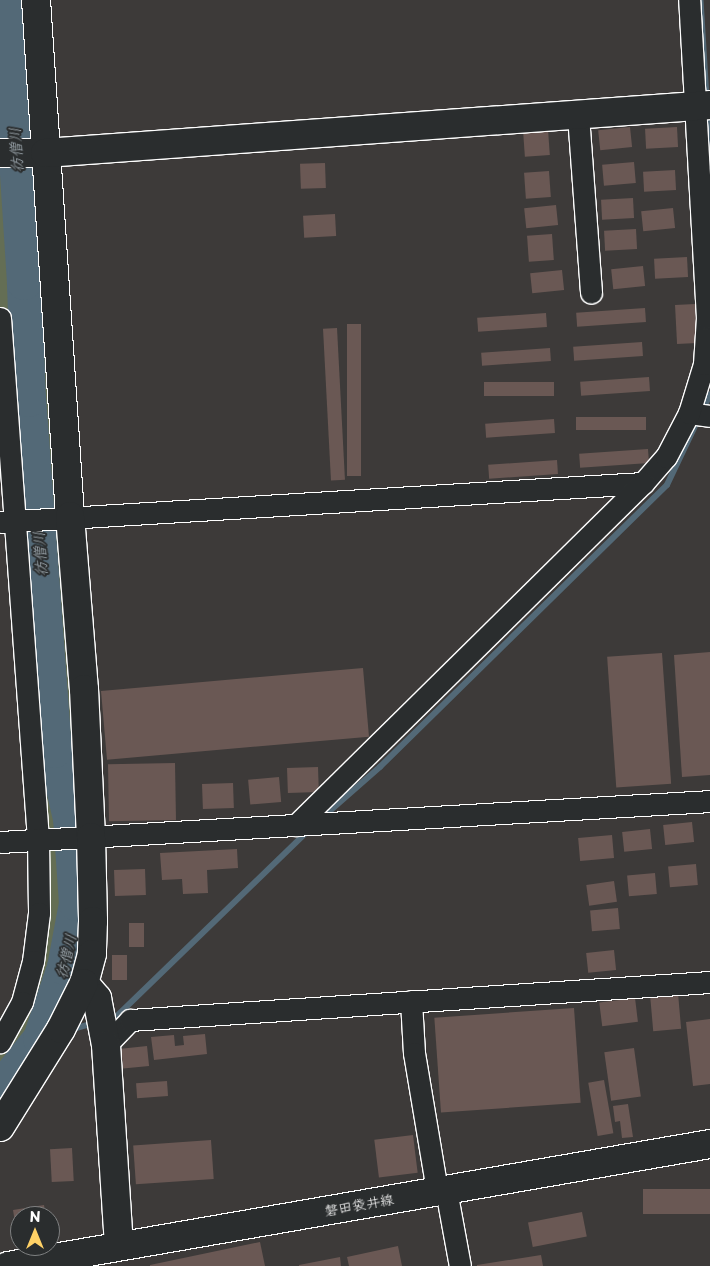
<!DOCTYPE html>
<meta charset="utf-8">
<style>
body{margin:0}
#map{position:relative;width:710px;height:1266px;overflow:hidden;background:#3d3a39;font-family:"Playpen Sans","Klee One",sans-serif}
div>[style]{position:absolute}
.green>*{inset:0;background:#646e54}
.stream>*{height:5.5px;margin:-2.75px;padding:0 2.75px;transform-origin:2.75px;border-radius:2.75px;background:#536977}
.river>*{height:35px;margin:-17.5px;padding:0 17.5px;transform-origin:17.5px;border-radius:17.5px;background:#536977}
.building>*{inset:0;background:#6a5854;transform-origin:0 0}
.roads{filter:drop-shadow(1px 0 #fff) drop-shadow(-1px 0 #fff) drop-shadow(0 1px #fff) drop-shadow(0 -1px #fff)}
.minor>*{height:21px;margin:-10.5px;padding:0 10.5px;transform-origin:10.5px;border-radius:10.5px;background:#2a2d2e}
.tertiary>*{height:28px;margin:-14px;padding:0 14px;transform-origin:14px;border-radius:14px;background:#2a2d2e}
.secondary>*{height:28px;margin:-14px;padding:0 14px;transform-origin:14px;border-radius:14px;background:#2a2d2e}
span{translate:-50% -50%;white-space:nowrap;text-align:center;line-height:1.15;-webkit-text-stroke:4px #2a2d2e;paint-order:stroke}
.street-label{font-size:14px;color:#fff}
.water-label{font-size:15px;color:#a9b4bb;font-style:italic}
.north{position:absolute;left:10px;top:1206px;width:50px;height:50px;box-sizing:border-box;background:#2a2d2e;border:1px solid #7f8182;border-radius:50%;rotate:0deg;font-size:14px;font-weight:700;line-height:20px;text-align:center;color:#fff}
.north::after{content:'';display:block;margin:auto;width:18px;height:22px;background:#ffd166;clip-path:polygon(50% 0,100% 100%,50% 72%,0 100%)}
</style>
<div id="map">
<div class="green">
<div style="clip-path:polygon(0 0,36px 0,53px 278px,84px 983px,0 1127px,0 1039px,39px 913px,0 318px)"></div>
</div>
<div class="stream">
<div style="left:701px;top:0;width:98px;rotate:86.5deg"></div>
<div style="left:708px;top:112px;width:35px;rotate:87deg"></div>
<div style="left:323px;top:817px;width:76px;rotate:-41.3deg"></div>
<div style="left:380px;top:767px;width:402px;rotate:-44.5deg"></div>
<div style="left:667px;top:485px;width:100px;rotate:-64.5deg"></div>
<div style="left:109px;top:1019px;width:7px;rotate:-16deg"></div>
<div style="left:116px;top:1017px;width:269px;rotate:-44.1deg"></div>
<div style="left:70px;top:1030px;width:26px;rotate:-16deg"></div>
</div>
<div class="river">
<div style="left:0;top:1088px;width:64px;rotate:-51.3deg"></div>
<div style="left:40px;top:1038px;width:75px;rotate:-71.3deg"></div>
<div style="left:64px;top:967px;width:65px;rotate:-79.4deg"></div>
<div style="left:76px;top:903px;width:85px;rotate:-94deg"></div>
<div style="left:70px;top:818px;width:70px;rotate:-103.2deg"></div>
<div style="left:54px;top:750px;width:352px;rotate:-94.2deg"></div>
<div style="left:28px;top:399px;width:117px;rotate:-92deg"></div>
<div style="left:24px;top:282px;width:283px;rotate:-93.7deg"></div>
</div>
<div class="building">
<div style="left:630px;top:127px;width:20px;height:32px;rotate:84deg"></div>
<div style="left:677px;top:127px;width:20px;height:32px;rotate:87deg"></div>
<div style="left:548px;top:129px;width:26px;height:25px;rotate:86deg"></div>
<div style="left:634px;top:162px;width:21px;height:32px;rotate:85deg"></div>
<div style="left:325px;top:163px;width:25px;height:25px;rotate:88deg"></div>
<div style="left:675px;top:170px;width:20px;height:32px;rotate:87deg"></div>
<div style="left:549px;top:171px;width:26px;height:25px;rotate:86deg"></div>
<div style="left:633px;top:198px;width:20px;height:32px;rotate:87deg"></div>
<div style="left:556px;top:205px;width:20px;height:32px;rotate:84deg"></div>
<div style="left:673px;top:208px;width:20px;height:32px;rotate:84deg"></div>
<div style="left:335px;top:214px;width:22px;height:32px;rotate:87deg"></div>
<div style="left:636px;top:229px;width:20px;height:32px;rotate:87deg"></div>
<div style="left:552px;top:234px;width:26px;height:25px;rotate:86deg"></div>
<div style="left:687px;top:257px;width:20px;height:33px;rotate:87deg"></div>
<div style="left:643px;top:266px;width:20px;height:32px;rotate:84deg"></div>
<div style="left:562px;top:270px;width:20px;height:32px;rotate:84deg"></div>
<div style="left:695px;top:304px;width:39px;height:20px;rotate:87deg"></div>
<div style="left:645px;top:308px;width:14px;height:69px;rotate:86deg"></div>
<div style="left:546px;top:313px;width:14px;height:69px;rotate:86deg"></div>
<div style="left:347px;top:324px;width:14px;height:152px"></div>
<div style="left:337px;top:328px;width:152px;height:14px;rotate:87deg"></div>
<div style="left:642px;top:342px;width:14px;height:69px;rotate:86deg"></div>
<div style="left:550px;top:348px;width:13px;height:69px;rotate:86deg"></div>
<div style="left:649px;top:377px;width:14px;height:69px;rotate:86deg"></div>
<div style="left:554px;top:382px;width:14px;height:70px;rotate:90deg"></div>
<div style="left:646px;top:417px;width:13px;height:70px;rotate:90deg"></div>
<div style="left:554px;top:419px;width:14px;height:69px;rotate:86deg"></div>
<div style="left:648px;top:449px;width:14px;height:69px;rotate:86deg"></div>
<div style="left:557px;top:460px;width:14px;height:69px;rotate:86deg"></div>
<div style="clip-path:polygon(710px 652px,710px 775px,682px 777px,674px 655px)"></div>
<div style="left:662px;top:653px;width:131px;height:55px;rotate:86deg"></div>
<div style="left:363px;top:668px;width:69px;height:263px;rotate:85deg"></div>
<div style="left:175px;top:763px;width:57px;height:67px;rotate:89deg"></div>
<div style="left:318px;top:767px;width:25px;height:31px;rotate:88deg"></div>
<div style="left:279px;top:777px;width:25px;height:31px;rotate:85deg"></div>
<div style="left:233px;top:783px;width:25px;height:31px;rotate:88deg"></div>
<div style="left:692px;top:822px;width:20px;height:29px;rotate:84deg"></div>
<div style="left:650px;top:829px;width:20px;height:28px;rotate:84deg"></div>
<div style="left:612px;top:835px;width:23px;height:34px;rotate:85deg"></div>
<div style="clip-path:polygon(237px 849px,238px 868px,207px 870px,208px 893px,183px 894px,182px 879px,162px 880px,160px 853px)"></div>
<div style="left:696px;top:864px;width:21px;height:28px;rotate:85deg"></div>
<div style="left:145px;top:869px;width:26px;height:31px;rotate:88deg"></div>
<div style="left:655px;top:873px;width:21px;height:28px;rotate:85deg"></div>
<div style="left:614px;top:881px;width:21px;height:28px;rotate:82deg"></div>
<div style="left:618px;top:908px;width:21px;height:28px;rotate:85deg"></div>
<div style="left:129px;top:923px;width:15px;height:24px"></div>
<div style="left:614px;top:950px;width:20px;height:28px;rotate:84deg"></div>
<div style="left:112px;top:955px;width:15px;height:25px"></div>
<div style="left:678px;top:993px;width:36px;height:28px;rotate:85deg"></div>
<div style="left:635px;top:998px;width:24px;height:36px;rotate:83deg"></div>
<div style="left:574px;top:1008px;width:95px;height:140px;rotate:86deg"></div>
<div style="clip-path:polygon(710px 1019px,710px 1084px,693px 1086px,686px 1022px)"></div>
<div style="clip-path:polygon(205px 1034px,207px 1054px,154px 1060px,151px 1037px,174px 1035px,175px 1046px,184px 1045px,183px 1036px)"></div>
<div style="left:147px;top:1046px;width:20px;height:26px;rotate:84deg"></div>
<div style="left:634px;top:1048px;width:49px;height:30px;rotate:82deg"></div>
<div style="left:604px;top:1080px;width:54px;height:16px;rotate:80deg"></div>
<div style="left:167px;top:1081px;width:15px;height:31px;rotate:86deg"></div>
<div style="clip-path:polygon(628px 1104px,633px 1137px,622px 1138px,620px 1121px,615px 1122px,613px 1106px)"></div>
<div style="left:413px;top:1135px;width:38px;height:39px;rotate:83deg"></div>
<div style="left:211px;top:1140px;width:39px;height:78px;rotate:86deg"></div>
<div style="left:72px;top:1148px;width:33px;height:22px;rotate:87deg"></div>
<div style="left:710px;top:1189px;width:25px;height:67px;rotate:90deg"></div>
<div style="clip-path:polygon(44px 1205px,46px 1216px,20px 1216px,20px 1240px,18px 1241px,13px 1210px)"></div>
<div style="left:582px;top:1212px;width:25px;height:55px;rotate:79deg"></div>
<div style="clip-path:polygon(260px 1242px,265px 1266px,150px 1266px,150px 1265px)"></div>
<div style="clip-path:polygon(398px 1246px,402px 1266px,349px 1266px,347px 1257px)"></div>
<div style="clip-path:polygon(541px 1255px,543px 1266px,477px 1266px,477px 1265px)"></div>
<div style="clip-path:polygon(340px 1257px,341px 1266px,299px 1266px,299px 1265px)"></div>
</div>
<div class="roads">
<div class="minor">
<div style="left:578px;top:115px;width:178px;rotate:85.8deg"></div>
<div style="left:0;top:318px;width:522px;rotate:85.83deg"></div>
<div style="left:38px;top:839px;width:74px;rotate:89.2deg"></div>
<div style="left:39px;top:913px;width:48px;rotate:97.1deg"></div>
<div style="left:33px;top:961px;width:42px;rotate:105deg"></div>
<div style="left:22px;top:1002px;width:46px;rotate:118.8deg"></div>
<div style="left:689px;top:413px;width:21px;rotate:8deg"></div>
<div style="left:0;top:522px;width:644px;rotate:-3.47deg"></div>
<div style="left:643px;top:483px;width:35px;rotate:-49deg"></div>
<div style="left:666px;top:457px;width:50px;rotate:-62.4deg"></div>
<div style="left:689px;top:413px;width:51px;rotate:-73deg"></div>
<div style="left:704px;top:364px;width:46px;rotate:-86.3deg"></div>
<div style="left:707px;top:318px;width:319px;rotate:-93.2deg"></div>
<div style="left:296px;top:825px;width:487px;rotate:-44.6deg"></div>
<div style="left:0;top:842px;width:711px;rotate:-3.3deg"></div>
<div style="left:411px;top:1001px;width:52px;rotate:86.7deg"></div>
<div style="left:414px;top:1053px;width:140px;rotate:80.5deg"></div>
<div style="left:106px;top:1045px;width:35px;rotate:-46deg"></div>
<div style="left:130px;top:1020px;width:581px;rotate:-3.75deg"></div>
<div style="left:446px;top:1190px;width:77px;rotate:79.6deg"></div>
</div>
<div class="tertiary">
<div style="left:36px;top:0;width:517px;rotate:86.23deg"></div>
<div style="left:70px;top:516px;width:174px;rotate:85.4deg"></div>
<div style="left:84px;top:689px;width:148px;rotate:87.3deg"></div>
<div style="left:91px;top:837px;width:84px;rotate:88.6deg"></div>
<div style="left:93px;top:921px;width:33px;rotate:92deg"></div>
<div style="left:92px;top:954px;width:30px;rotate:105deg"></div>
<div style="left:84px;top:983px;width:20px;rotate:49deg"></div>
<div style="left:97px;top:998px;width:48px;rotate:79.2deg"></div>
<div style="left:106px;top:1045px;width:201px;rotate:86.3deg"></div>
<div style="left:0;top:153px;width:45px"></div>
<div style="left:45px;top:153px;width:667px;rotate:-4.13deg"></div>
<div style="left:0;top:1127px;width:115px;rotate:-58.1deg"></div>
<div style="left:61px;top:1029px;width:51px;rotate:-63.4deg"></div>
</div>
<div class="secondary">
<div style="left:8px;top:1266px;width:713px;rotate:-9.86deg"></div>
</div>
</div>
<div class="street-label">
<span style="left:359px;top:1205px;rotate:-10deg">磐田袋井線</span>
</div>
<div class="water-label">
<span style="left:15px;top:150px;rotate:-94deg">彷僧川</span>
<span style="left:39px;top:554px;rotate:-94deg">彷僧川</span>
<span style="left:65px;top:956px;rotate:-77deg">彷僧川</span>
</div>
<div class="north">N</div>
</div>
